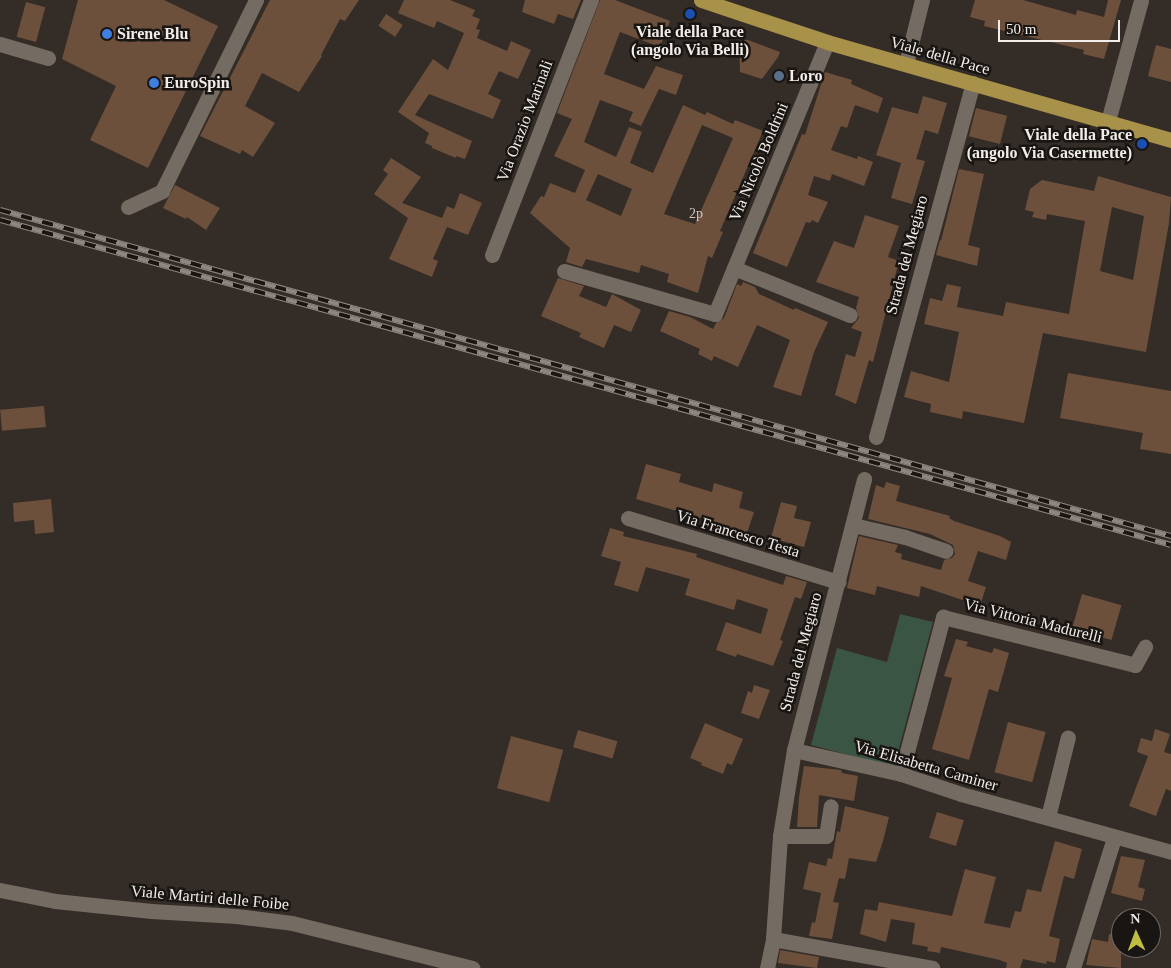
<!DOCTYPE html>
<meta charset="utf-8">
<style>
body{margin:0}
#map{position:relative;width:1171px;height:968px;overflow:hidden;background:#342c26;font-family:"Times New Roman",serif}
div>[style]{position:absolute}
.green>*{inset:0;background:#3a5544}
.building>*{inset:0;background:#6d503c;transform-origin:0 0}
.minor>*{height:15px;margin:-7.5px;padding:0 7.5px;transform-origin:7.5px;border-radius:7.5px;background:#746b63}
.major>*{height:15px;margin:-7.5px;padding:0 7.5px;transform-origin:7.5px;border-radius:7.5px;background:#a89148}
.rail>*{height:5.5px;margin-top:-2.75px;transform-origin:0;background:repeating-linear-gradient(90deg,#191512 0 11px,#8d8681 0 22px);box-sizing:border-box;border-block:1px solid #8d8681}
.dots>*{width:14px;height:14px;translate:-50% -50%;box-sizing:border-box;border:2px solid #191512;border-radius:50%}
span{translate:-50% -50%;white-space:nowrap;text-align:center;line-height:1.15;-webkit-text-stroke:5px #191512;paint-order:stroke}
.number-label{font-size:14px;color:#d1c6bd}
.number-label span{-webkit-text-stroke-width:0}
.poi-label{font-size:16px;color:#f2ede8;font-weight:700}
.left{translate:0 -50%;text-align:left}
.right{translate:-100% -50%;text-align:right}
.street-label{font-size:16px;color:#f2ede8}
.north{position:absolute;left:1111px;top:908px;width:50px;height:50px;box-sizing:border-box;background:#191512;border:1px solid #706b68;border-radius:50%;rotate:358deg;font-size:14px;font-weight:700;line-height:20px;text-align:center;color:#f2ede8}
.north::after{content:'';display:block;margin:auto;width:18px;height:22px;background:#c0be40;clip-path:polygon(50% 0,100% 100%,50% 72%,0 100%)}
.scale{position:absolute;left:998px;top:20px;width:122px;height:22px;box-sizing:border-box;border:2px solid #f2ede8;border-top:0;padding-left:6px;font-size:15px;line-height:18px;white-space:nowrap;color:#f2ede8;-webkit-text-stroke:4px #191512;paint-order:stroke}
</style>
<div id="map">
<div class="green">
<div style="clip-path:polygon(900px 614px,933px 622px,894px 767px,811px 745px,837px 648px,887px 662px)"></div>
</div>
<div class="building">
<div style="clip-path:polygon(78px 0,164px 0,218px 26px,148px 168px,90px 140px,116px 86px,62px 59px)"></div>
<div style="clip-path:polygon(270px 0,359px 0,345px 21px,340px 19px,321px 55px,322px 56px,299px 92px,262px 73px,245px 106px,275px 123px,253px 157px,242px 150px,240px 154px,200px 136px)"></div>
<div style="clip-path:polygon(404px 0,450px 0,475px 10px,472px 16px,480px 19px,476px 29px,480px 30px,477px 38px,507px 51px,511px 41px,531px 50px,518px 79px,499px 71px,488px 94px,501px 100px,493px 119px,429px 94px,415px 115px,472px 141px,465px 159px,456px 156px,456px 158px,432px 148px,432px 146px,425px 143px,429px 133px,398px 112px,433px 59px,448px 70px,464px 33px,437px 21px,434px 28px,398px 13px)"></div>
<div style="clip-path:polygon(525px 0,581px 0,573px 19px,558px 14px,554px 24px,522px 12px)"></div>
<div style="clip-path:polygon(evenodd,600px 0,615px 0,670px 21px,660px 47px,620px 32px,604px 74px,644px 89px,656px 66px,683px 75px,676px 95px,659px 89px,641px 126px,629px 121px,633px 112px,600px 100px,584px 142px,616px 157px,629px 127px,642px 132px,630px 163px,653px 173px,683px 105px,705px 115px,707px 112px,733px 124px,735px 120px,763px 131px,720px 231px,723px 232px,712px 258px,708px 256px,698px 293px,667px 282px,669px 274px,641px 265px,639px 273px,586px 259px,582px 267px,566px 262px,570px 248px,530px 213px,541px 196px,544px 197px,550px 183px,575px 193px,585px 170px,554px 156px,572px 119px,557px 113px,600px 0,702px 125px,733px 138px,695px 224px,664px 214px,702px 125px,600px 0,598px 174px,632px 189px,621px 216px,586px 200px,598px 174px)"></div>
<div style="clip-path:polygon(975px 0,1023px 0,1076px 15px,1077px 10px,1104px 17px,1108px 0,1121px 0,1104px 59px,1083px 54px,1084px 50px,984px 26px,985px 21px,970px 17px)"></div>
<div style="left:26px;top:2px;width:20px;height:36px;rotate:15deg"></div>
<div style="left:386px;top:14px;width:20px;height:14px;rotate:33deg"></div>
<div style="clip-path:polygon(739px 40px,748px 40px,780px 52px,778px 57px,762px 79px,740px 72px)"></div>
<div style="clip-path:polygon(1156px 45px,1171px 49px,1171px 82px,1148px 76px)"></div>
<div style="clip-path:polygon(825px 72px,852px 80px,851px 84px,883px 98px,878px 113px,855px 105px,847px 128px,841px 126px,831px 150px,857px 159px,858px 156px,873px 162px,864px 186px,832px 174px,830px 181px,814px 176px,808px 195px,828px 202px,818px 223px,812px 220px,810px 223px,806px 222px,787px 267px,753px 253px,802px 134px,805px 135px)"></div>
<div style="clip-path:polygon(923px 96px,947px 103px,938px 134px,925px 130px,916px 159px,925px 161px,912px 204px,891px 198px,901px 163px,876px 155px,892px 107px,918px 114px)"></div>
<div style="left:976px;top:108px;width:32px;height:29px;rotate:14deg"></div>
<div style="clip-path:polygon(391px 158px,421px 177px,402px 203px,442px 218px,447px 206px,454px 209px,460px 193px,482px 203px,468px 235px,447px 227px,433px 259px,438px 261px,432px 277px,389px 259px,408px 218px,374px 194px,388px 174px,383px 170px)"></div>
<div style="clip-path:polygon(959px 169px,984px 174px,968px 245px,980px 248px,977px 266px,936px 255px,940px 240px,941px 241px)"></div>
<div style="clip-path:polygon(evenodd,1098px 176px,1171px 197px,1169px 223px,1146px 352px,1043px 333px,1024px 423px,963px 411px,962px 419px,930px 412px,931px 404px,904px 397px,911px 371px,949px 382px,959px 332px,924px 324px,930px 298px,942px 301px,947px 284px,961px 287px,957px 307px,1003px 316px,1006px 302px,1069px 314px,1085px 221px,1047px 214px,1046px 220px,1032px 217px,1034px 212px,1025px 210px,1030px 189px,1042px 180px,1094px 191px,1098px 176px,1112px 207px,1144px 216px,1133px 280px,1100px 271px,1112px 207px)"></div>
<div style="clip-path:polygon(175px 185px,220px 208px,206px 230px,187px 217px,186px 219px,163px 208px)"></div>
<div style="clip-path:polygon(865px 215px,899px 226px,888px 257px,899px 261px,873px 362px,869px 360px,856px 404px,835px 395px,846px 354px,855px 357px,862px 332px,851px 328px,859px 318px,856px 308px,859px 297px,816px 282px,834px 241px,854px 248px)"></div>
<div style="clip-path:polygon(558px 278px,584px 286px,579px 296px,606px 307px,612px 294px,641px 310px,631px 332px,614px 325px,604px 348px,579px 337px,581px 333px,541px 316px)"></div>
<div style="clip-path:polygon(743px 282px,755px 287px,759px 294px,794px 310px,795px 308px,828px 322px,814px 352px,801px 396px,773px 387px,790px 340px,757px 325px,738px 367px,714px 356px,712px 361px,698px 354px,700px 349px,660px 331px,669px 311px,690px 317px,713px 329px,716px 323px,724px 318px,737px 284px,741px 286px)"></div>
<div style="clip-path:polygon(1068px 373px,1171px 391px,1171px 454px,1140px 449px,1143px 433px,1060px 418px)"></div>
<div style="left:44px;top:406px;width:21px;height:44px;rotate:85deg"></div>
<div style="clip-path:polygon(646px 464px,681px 474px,679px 482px,712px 492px,714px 483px,743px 492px,739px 508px,754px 512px,747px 533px,733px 529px,731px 534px,719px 530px,721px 524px,636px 499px)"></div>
<div style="clip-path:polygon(886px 482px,900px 486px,896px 501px,950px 516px,949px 518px,954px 521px,1000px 536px,1011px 542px,1006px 560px,978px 551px,968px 581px,986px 587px,980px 606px,921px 586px,919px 597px,877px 586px,875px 595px,847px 588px,859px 536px,898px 545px,895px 552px,902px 554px,901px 559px,941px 570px,944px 560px,952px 558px,955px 554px,953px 545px,930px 534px,868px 519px,876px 485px,884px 488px)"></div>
<div style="clip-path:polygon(51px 499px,54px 532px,35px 534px,34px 520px,14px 522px,13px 503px)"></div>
<div style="clip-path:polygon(781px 502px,797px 506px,794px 518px,811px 522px,804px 547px,771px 538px)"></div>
<div style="clip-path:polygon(610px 528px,624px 532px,623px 536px,697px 554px,696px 557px,783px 585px,786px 576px,807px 582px,801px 599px,795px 597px,780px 640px,783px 641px,773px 666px,737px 654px,736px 657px,716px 650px,726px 622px,761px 634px,768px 609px,737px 599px,734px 610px,685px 595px,690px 579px,646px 567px,638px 592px,614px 585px,621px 562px,601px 556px)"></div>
<div style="left:1082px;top:594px;width:41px;height:36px;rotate:16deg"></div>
<div style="clip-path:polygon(956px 639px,968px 642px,966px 646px,992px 653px,994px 648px,1009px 653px,998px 692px,989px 689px,969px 760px,932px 749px,952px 678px,944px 676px)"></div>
<div style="clip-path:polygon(754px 685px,770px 690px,759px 719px,741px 713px,748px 691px,752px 693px)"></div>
<div style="left:1008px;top:722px;width:39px;height:52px;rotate:15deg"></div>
<div style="clip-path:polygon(705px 723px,743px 739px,732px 765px,727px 763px,723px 774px,701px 765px,702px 763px,690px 758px)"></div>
<div style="clip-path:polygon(1155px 729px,1170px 734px,1164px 752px,1171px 754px,1171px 791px,1166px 789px,1156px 816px,1129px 806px,1148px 756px,1137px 752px,1141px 738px,1152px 741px)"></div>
<div style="left:578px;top:730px;width:41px;height:18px;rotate:16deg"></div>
<div style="left:511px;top:736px;width:54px;height:54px;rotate:15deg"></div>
<div style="clip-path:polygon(804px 766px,841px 770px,842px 773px,858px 776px,854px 801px,819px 795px,817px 827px,797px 827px,799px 797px)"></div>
<div style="clip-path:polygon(845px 806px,889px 817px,883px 841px,876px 862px,849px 858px,845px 879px,839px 878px,833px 902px,839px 903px,832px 939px,809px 936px,812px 922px,815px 923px,821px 893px,803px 889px,809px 862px,826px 866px,828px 858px,832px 859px,837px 831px,840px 832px)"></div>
<div style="left:937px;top:812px;width:28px;height:27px;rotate:17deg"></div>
<div style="clip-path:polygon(1055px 841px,1082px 849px,1074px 879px,1064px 876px,1049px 936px,1060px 939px,1055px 963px,1047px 961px,1046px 964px,1023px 959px,1020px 968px,1006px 968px,1007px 963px,1000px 960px,941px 947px,940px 953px,927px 951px,928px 947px,912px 944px,915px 923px,891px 919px,886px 942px,860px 934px,865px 909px,877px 911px,879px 902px,952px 916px,965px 869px,996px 877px,984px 923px,1010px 928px,1015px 911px,1021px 912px,1027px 889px,1041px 892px)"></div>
<div style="clip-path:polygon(1121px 856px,1145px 860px,1138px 887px,1145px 889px,1142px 901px,1111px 893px)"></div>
<div style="clip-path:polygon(1109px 934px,1121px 936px,1121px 968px,1086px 965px,1092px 939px,1108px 942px)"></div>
<div style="clip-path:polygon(780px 950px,819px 957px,817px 968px,778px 963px)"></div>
</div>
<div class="minor">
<div style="left:0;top:44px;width:50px;rotate:16.3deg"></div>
<div style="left:906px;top:64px;width:66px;rotate:-76deg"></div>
<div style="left:1108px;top:121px;width:125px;rotate:-74.7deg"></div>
<div style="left:128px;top:207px;width:38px;rotate:-25deg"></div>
<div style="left:162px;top:191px;width:213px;rotate:-63.8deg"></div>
<div style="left:492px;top:255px;width:274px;rotate:-68.8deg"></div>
<div style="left:734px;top:268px;width:125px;rotate:22.1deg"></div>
<div style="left:564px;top:271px;width:157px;rotate:15.9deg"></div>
<div style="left:715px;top:314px;width:294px;rotate:-67.6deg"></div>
<div style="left:876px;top:437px;width:367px;rotate:-74.7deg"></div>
<div style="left:628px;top:518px;width:220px;rotate:16.9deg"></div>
<div style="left:853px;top:525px;width:53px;rotate:13deg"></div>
<div style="left:905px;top:537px;width:43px;rotate:18.9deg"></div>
<div style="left:794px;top:750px;width:110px;rotate:12.6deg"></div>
<div style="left:901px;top:774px;width:63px;rotate:18.4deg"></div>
<div style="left:961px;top:794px;width:218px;rotate:15.4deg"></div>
<div style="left:901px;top:774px;width:163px;rotate:-75deg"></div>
<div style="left:943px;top:617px;width:198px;rotate:14deg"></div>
<div style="left:1135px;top:665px;width:21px;rotate:-61deg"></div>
<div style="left:1048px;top:817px;width:82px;rotate:-76deg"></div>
<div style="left:780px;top:836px;width:46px"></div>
<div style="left:826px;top:836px;width:30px;rotate:-81deg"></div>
<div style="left:0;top:890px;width:56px;rotate:11.3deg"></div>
<div style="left:55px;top:901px;width:97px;rotate:5.9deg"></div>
<div style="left:151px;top:911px;width:85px;rotate:3.4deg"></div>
<div style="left:236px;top:916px;width:56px;rotate:7.1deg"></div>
<div style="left:292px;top:923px;width:186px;rotate:14deg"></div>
<div style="left:773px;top:939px;width:162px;rotate:10.3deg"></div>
<div style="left:767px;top:968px;width:30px;rotate:-78deg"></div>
<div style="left:773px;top:939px;width:103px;rotate:-86.1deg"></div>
<div style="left:780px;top:836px;width:87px;rotate:-80.8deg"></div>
<div style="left:794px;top:750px;width:280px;rotate:-75.5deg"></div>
<div style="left:1073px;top:968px;width:136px;rotate:-72.5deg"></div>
</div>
<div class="major">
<div style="left:701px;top:0;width:133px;rotate:18.4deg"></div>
<div style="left:827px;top:42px;width:358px;rotate:15.9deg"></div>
</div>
<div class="rail">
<div style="left:0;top:210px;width:1216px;rotate:15.56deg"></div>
<div style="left:0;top:220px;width:1215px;rotate:15.51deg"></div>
</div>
<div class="dots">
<div style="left:690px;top:14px;background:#1a4fb4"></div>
<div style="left:107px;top:34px;background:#3f7fe0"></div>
<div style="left:779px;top:76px;background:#5c6f8a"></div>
<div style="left:154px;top:83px;background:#3f7fe0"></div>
<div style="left:1142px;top:144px;background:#1a4fb4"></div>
</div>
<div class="number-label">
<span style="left:696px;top:214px">2p</span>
</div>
<div class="poi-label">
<span style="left:690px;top:41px">Viale della Pace<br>(angolo Via Belli)</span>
<span class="left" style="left:117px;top:34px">Sirene Blu</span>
<span class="left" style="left:789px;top:76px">Loro</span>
<span class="left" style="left:164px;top:83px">EuroSpin</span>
<span class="right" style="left:1132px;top:144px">Viale della Pace<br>(angolo Via Casermette)</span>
</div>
<div class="street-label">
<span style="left:940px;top:56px;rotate:16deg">Viale della Pace</span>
<span style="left:525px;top:121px;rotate:-69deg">Via Orazio Marinali</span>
<span style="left:759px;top:162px;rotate:-67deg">Via Nicolò Boldrini</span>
<span style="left:907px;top:255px;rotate:-75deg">Strada del Megiaro</span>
<span style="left:738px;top:534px;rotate:17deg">Via Francesco Testa</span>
<span style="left:1033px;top:621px;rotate:14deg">Via Vittoria Madurelli</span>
<span style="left:801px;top:652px;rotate:-75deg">Strada del Megiaro</span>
<span style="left:926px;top:766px;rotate:16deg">Via Elisabetta Caminer</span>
<span style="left:210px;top:898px;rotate:5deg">Viale Martiri delle Foibe</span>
</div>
<div class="north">N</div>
<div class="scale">50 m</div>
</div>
